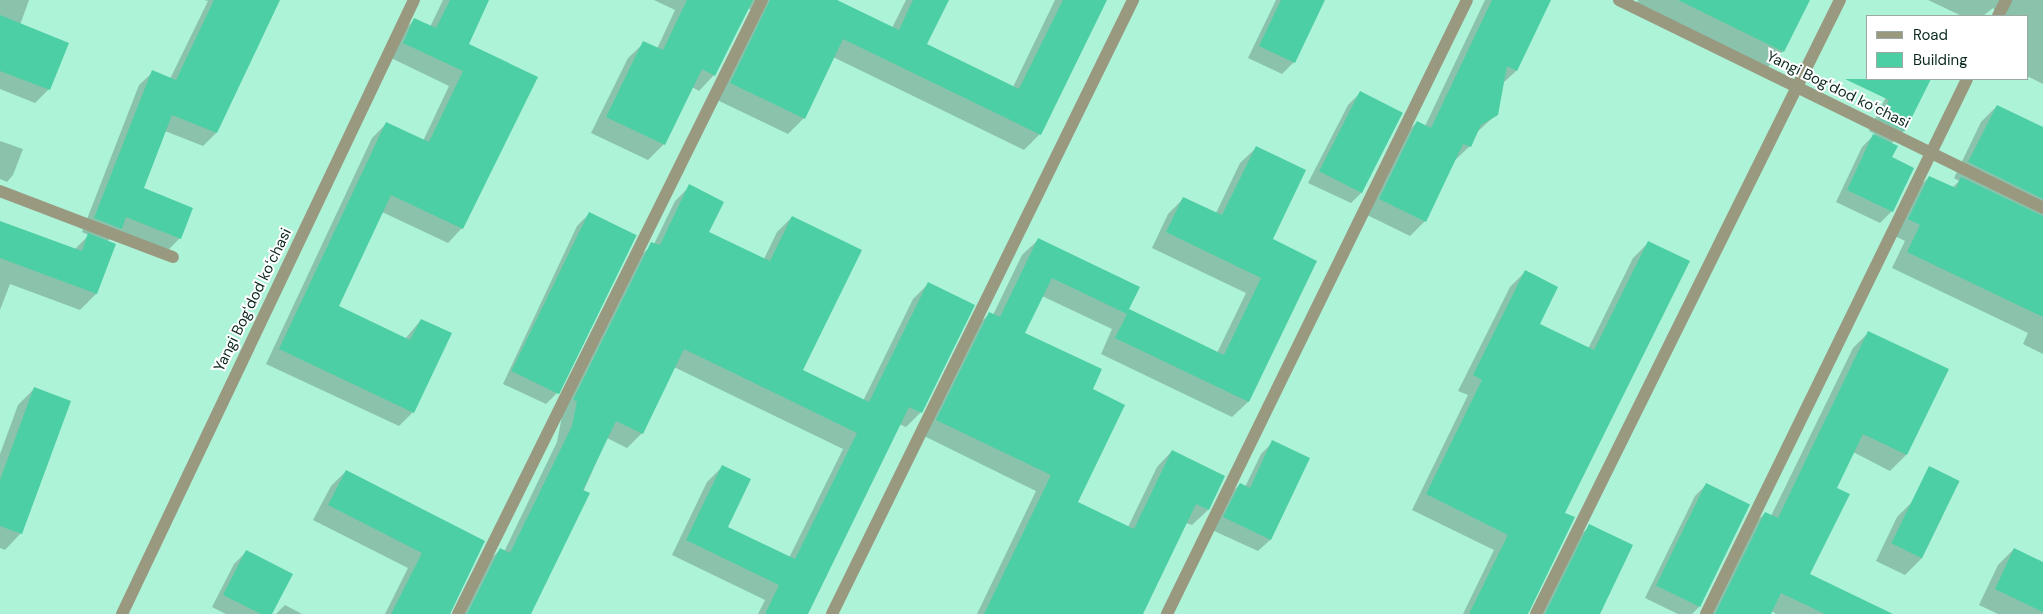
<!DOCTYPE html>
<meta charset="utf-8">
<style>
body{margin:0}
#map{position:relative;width:2043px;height:614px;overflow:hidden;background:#adf3d8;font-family:"DM Sans",sans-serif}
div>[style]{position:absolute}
.shadow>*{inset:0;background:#0003}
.building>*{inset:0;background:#4dcfa6;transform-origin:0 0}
.minor>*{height:12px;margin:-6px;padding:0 6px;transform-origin:6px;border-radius:6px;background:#999980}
span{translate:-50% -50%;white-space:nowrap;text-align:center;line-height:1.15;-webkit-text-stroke:4px #fff;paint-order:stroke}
.street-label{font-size:15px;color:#0b281f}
.legend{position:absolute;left:1866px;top:15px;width:162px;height:65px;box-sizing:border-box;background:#fff;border:1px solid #9da9a5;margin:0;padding:6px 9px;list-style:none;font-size:15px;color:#0b281f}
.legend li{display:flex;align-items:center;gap:10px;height:25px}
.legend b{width:25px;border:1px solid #9da9a5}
</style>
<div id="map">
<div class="shadow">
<div style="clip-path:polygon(0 0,29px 0,20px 25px,49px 89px,35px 103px,0 89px)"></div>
<div style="clip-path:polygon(204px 0,277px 0,216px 133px,203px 146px,165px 131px,142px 189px,180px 238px,166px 252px,116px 232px,107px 242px,96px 294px,80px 310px,10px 284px,0 310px,0 222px,74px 250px,89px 235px,82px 232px,139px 85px,153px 72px,170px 79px,208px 1px)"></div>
<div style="clip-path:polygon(443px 0,488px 0,467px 44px,536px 77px,462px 228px,448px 243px,382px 212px,337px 307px,405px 339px,421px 320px,413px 412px,399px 426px,266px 364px,372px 138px,386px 124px,423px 141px,449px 86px,389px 57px,400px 34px,415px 19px,430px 27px)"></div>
<div style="clip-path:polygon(654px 0,834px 0,892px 28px,906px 0,947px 0,925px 45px,1013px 87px,1055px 0,1105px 0,1040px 134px,1024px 150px,833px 57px,804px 118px,788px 134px,715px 99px,754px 12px,748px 8px,714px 75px,699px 91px,692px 87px,664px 144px,648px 160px,591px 133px,628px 58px,644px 43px,657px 49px,675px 10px)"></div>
<div style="clip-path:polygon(1276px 0,1323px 0,1294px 62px,1282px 74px,1248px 58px)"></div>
<div style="clip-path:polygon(1485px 0,1549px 0,1516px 71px,1502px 84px,1497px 114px,1476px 133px,1470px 146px,1454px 161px,1425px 221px,1410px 236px,1365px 214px,1402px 137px,1417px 122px,1425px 126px)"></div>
<div style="clip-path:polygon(1638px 0,1809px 0,1783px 51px,1768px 67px,1637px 3px)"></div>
<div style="clip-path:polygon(1928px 0,2043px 0,2043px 84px,2027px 76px,2027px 16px,1999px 16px,1993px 8px,1983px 16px,1962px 16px)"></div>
<div style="clip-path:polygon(1360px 93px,1363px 191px,1351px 203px,1308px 183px,1348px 105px)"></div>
<div style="clip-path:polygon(1922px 94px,1904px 131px,1891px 144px,1892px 211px,1880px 223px,1836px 202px,1862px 147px,1875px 134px,1869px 131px,1887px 95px)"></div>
<div style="clip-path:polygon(1997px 106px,2043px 128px,2043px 354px,2023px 344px,2028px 333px,1892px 268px,1905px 241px,1893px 235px,1913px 193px,1929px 177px,1952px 188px,1959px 181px,1954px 178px,1981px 122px)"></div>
<div style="clip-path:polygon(0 141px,23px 149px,13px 175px,7px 182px,0 179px)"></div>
<div style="clip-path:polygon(1256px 148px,1271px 240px,1315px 261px,1248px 402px,1232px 417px,1101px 354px,1112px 329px,1042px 296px,1024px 333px,1091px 389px,1076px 503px,1128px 527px,1157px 467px,1172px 451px,1224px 476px,1208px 510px,1192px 525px,1186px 523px,1142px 614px,977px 614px,1036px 491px,922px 435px,974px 329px,990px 313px,993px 315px,1022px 255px,1038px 240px,1128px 310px,1217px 353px,1246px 293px,1152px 248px,1168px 214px,1184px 198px,1216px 213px,1240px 163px)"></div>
<div style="clip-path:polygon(690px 186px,708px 232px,764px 259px,777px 232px,792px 217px,801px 371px,863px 401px,913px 299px,928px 284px,921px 412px,906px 427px,899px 424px,806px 614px,758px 614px,765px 600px,672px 555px,707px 482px,722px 467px,726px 528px,789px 558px,843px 449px,674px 367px,642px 433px,627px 448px,607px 438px,529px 614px,460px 614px,485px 564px,500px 550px,504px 552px,557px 442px,562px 416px,637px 258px,654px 244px,675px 201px)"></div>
<div style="clip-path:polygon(589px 214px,558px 392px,546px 404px,503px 384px,577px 226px)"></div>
<div style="clip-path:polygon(1648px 243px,1564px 514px,1527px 614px,1463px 614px,1494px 550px,1412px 510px,1468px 395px,1458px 391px,1510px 287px,1525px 272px,1538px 324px,1588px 349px,1633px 258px)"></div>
<div style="clip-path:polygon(1869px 332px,1947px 370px,1906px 455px,1890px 471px,1853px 452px,1836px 488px,1808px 575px,1890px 614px,1776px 614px,1771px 611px,1769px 614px,1708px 614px,1749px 529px,1765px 513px,1771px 516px,1853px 348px)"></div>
<div style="clip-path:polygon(35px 388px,21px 533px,5px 550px,0 548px,0 454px,18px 405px)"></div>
<div style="clip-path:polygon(1273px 442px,1308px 458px,1270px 540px,1258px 551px,1212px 530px,1228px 496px,1240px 484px,1245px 487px,1261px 454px)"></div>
<div style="clip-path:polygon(346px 471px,484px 541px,450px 614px,385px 614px,408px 568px,313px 520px,331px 486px)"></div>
<div style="clip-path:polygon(1707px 484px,1699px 607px,1692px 614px,1678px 614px,1645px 598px,1695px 496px)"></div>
<div style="clip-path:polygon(1913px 501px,1943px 515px,1922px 558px,1905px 575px,1876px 561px,1897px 517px)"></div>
<div style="clip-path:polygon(1590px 526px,1598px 614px,1538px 614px,1574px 541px)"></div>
<div style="clip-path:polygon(2014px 549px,2043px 563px,2043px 614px,1998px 614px,1979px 605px,1998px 565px)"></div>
<div style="clip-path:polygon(246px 552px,271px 614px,226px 614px,212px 607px,234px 564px)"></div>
<div style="clip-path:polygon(285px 605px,302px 614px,276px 614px)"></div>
</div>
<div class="building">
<div style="clip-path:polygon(214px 0,280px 0,217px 133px,172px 115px,144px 188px,193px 208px,181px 239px,126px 217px,122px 229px,94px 218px,152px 70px,176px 80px)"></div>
<div style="clip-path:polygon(450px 0,489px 0,469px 44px,538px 77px,463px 229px,391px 195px,339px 306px,410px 340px,421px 319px,452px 333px,414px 413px,279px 349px,386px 122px,429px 142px,463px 71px,403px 43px,414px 18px,436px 28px)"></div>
<div style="clip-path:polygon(687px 0,753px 0,715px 76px,702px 69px,665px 145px,606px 117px,643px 41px,663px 50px)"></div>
<div style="clip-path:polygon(770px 0,837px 0,899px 30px,913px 0,949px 0,927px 44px,1019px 89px,1063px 0,1107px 0,1041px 135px,843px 39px,805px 119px,730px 83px)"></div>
<div style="clip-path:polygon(1281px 0,1325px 0,1295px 63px,1259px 46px)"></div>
<div style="clip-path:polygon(1492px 0,1551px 0,1517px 71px,1507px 66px,1498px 115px,1481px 125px,1471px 147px,1463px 144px,1426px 222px,1379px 199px,1417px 121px,1431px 128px)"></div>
<div style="clip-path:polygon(1678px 0,1810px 0,1784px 52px)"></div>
<div style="clip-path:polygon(0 15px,69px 43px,50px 90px,0 71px)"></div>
<div style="clip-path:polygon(1845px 79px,1931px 79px,1905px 131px,1880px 119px,1889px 100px)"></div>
<div style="left:1360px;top:91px;width:48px;height:90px;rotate:27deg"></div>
<div style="clip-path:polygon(1997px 105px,2043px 127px,2043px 199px,1968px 162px)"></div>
<div style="clip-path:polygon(1873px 134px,1898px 146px,1892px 157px,1914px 168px,1893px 212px,1847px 190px)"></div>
<div style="clip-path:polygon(1256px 146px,1306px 170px,1273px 239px,1317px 261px,1249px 402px,1115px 338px,1127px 314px,1052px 278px,1025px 333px,1102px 369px,1093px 389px,1125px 405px,1078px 502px,1134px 529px,1172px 450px,1225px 476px,1209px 510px,1196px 504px,1143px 614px,984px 614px,1051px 475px,936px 420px,989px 312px,1000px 317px,1038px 238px,1140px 287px,1129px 309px,1224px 355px,1261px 278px,1166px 232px,1183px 197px,1222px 215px)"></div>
<div style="clip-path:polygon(1929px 176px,1956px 188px,1961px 177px,2043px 216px,2043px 317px,1907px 252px,1920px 225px,1908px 219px)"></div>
<div style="clip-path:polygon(689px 184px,724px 202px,709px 232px,770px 261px,792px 216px,862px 250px,803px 370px,869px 402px,928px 282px,975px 305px,922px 413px,909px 407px,808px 614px,765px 614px,779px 585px,686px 540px,722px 465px,751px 479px,728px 527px,795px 559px,857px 433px,684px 349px,643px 434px,616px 421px,583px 490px,590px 493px,531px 614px,467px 614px,500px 548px,510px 553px,572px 426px,577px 401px,573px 400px,651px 242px,660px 245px)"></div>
<div style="left:589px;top:212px;width:53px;height:177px;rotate:26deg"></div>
<div style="clip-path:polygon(0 221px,82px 251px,88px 233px,116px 244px,97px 294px,0 258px)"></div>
<div style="clip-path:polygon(1648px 241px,1690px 261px,1565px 513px,1575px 517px,1528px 614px,1469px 614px,1508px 535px,1426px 494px,1482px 380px,1473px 375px,1525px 270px,1558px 287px,1540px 324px,1594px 350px)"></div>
<div style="clip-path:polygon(1868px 331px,1949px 369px,1907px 455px,1863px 434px,1837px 488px,1850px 494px,1810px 574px,1893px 614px,1825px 614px,1781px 593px,1771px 614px,1715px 614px,1765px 512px,1778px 518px)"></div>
<div style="clip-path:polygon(34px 387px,71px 401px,22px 534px,0 526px,0 480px)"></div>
<div style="clip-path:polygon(1272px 440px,1310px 458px,1271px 540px,1223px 517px,1240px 483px,1250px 488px)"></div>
<div style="left:1929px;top:466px;width:34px;height:86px;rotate:26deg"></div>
<div style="clip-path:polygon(346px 470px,485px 541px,450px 614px,391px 614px,422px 553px,328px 505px)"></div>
<div style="left:1706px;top:483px;width:49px;height:114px;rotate:26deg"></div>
<div style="clip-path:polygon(1589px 524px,1633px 545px,1600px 614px,1545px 614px)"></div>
<div style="clip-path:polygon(2014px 548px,2043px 562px,2043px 612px,1995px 589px)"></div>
<div style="clip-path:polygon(246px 550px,293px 574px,272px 614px,261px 614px,223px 595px)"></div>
</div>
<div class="minor">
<div style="left:1619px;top:0;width:472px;rotate:26.1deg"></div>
<div style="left:1998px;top:16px;width:18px;rotate:-63deg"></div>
<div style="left:0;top:191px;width:185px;rotate:20.9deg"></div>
<div style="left:122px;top:614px;width:680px;rotate:-64.57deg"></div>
<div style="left:458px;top:614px;width:685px;rotate:-63.66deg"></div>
<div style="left:832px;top:614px;width:684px;rotate:-63.88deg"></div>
<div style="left:1167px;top:614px;width:683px;rotate:-63.96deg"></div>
<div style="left:1536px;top:614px;width:685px;rotate:-63.66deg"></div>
<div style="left:1706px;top:614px;width:595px;rotate:-63.99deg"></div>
</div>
<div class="street-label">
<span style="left:1838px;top:90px;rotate:26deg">Yangi Bogʻdod koʻchasi</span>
<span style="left:253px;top:300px;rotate:-64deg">Yangi Bogʻdod koʻchasi</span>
</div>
<ul class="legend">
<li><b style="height:6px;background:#999980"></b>Road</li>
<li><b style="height:14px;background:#4dcfa6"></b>Building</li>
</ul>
</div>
